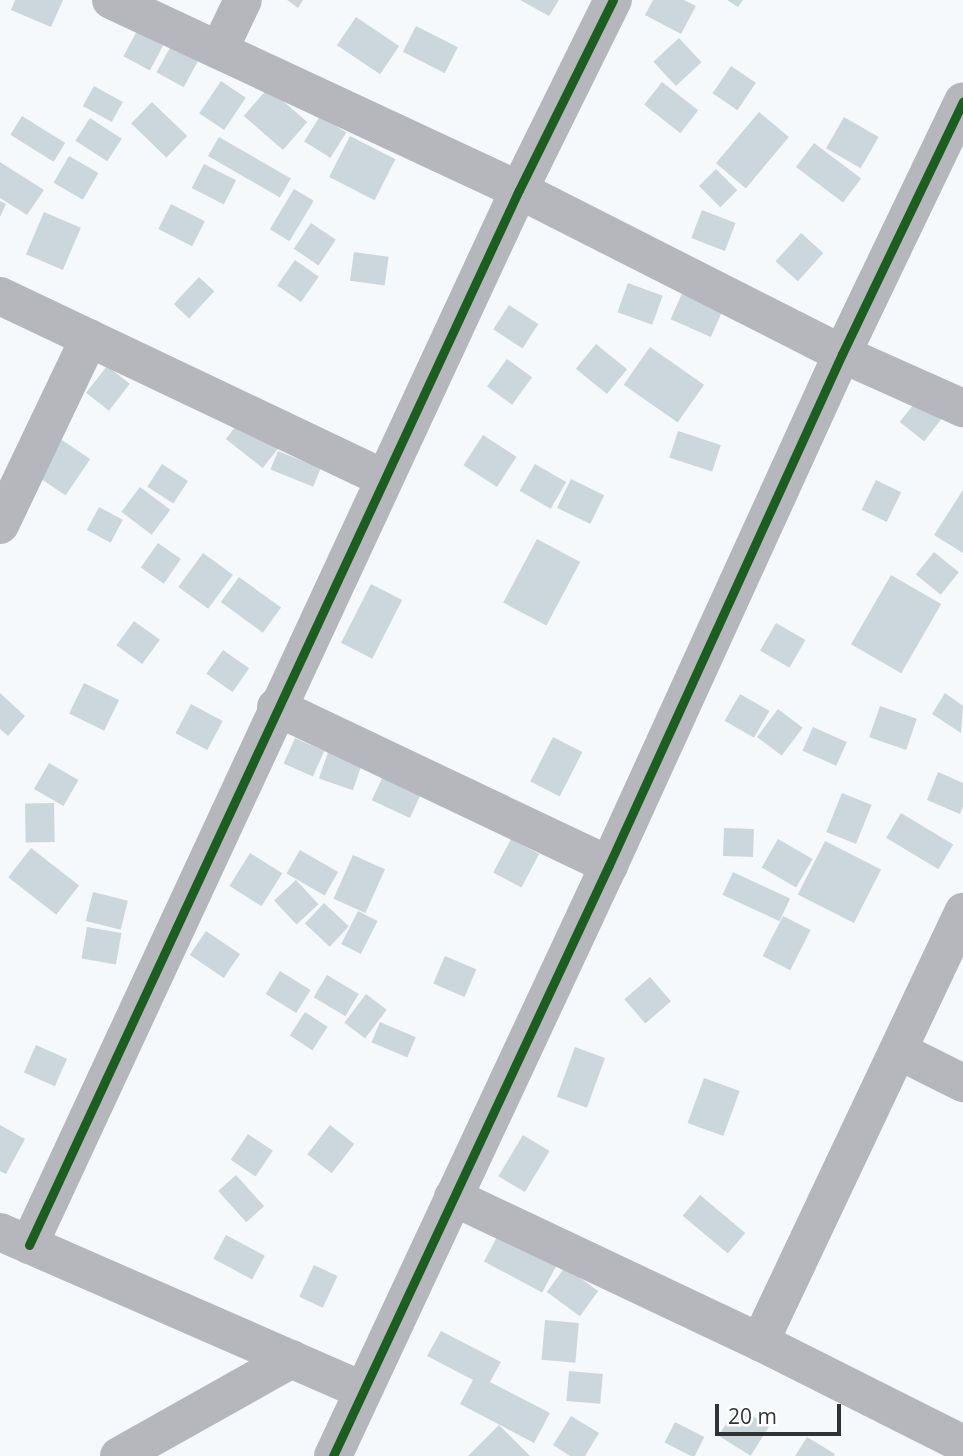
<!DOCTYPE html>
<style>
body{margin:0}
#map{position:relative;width:963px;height:1456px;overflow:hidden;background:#f6f9fc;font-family:"Open Sans",sans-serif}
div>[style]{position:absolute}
.building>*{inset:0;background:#ccd7dd;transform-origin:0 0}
.minor>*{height:38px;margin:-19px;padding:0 19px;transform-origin:19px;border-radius:19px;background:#b5b7bc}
.tertiary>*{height:38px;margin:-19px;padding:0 19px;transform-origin:19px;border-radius:19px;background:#b5b7bc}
.cycleway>*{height:9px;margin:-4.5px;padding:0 4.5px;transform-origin:4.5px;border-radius:4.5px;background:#1b5e20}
span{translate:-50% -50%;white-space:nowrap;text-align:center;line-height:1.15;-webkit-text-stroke:6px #fff;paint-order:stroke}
.scale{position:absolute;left:715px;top:1404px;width:126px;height:32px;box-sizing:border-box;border:4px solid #303335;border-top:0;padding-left:9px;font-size:21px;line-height:24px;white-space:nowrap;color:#303335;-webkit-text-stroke:5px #fff;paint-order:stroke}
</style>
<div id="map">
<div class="building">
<div style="clip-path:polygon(15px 0,63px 0,51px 27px,11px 10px)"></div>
<div style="clip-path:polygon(287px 0,303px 0,298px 8px)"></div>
<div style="clip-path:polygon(520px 0,559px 0,549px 16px)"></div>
<div style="clip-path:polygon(653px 0,684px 0,696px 6px,681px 34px,645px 15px)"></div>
<div style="clip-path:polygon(727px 0,743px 0,738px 7px)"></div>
<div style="left:356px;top:17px;width:52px;height:34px;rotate:34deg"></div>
<div style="left:416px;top:26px;width:47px;height:29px;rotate:27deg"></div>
<div style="left:138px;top:29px;width:30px;height:31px;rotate:28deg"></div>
<div style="left:679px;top:38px;width:33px;height:35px;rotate:47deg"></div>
<div style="left:171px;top:46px;width:31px;height:30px;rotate:29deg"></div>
<div style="left:731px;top:66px;width:30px;height:33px;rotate:34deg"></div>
<div style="left:221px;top:81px;width:30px;height:39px;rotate:34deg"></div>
<div style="left:662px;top:82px;width:46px;height:29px;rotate:38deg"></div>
<div style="left:94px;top:86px;width:33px;height:23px;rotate:29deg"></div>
<div style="left:268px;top:88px;width:52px;height:37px;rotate:41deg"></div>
<div style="left:152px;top:102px;width:49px;height:30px;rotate:44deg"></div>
<div style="left:759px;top:112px;width:39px;height:67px;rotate:40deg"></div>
<div style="left:22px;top:116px;width:51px;height:22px;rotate:32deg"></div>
<div style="left:320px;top:116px;width:31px;height:30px;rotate:32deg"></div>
<div style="left:844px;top:117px;width:40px;height:36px;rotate:30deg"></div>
<div style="left:90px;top:118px;width:38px;height:27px;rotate:33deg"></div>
<div style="left:350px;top:136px;width:51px;height:46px;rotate:27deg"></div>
<div style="left:219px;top:137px;width:83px;height:22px;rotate:30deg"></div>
<div style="left:814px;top:143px;width:59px;height:30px;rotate:37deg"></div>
<div style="left:69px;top:156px;width:34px;height:31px;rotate:30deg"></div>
<div style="clip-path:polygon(0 162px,44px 190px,27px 215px,0 198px)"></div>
<div style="left:204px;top:164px;width:36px;height:27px;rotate:27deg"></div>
<div style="left:716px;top:169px;width:30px;height:24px;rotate:45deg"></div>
<div style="left:294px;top:189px;width:23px;height:47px;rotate:31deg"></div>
<div style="clip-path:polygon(0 201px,6px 204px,0 217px)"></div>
<div style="left:171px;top:204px;width:38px;height:28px;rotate:27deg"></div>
<div style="left:702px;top:210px;width:36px;height:30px;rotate:21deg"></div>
<div style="left:44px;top:212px;width:40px;height:46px;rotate:23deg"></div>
<div style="left:311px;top:223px;width:30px;height:31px;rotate:34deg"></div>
<div style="left:801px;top:233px;width:30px;height:38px;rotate:42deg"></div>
<div style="left:354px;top:252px;width:35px;height:29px;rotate:8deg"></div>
<div style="left:295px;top:260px;width:29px;height:31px;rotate:35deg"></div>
<div style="left:199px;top:277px;width:21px;height:37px;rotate:43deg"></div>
<div style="left:628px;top:283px;width:37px;height:31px;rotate:20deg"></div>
<div style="left:684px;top:289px;width:44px;height:33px;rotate:24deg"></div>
<div style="left:509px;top:305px;width:35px;height:29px;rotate:33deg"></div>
<div style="left:596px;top:344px;width:40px;height:32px;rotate:39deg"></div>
<div style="left:650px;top:347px;width:66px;height:46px;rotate:35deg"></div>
<div style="left:507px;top:359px;width:31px;height:34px;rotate:36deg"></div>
<div style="left:107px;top:366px;width:29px;height:34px;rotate:38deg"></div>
<div style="left:917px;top:400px;width:31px;height:28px;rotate:38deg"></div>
<div style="left:243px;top:417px;width:47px;height:28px;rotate:38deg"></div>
<div style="left:678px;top:431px;width:45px;height:28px;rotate:18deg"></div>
<div style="left:483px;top:435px;width:40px;height:36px;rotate:33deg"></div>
<div style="left:62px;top:440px;width:34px;height:44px;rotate:34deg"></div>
<div style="left:278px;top:451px;width:46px;height:20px;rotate:22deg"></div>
<div style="left:162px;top:464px;width:31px;height:27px;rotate:33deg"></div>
<div style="left:535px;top:464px;width:36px;height:31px;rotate:30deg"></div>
<div style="left:571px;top:479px;width:37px;height:32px;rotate:26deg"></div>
<div style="left:876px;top:480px;width:28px;height:33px;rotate:26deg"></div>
<div style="left:140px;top:487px;width:38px;height:31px;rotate:37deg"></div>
<div style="clip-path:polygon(963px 490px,963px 553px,934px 535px)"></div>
<div style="left:99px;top:507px;width:27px;height:26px;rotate:28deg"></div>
<div style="left:537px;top:539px;width:49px;height:72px;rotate:28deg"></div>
<div style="left:158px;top:543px;width:28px;height:30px;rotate:35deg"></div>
<div style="left:934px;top:552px;width:32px;height:29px;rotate:39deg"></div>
<div style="left:203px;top:553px;width:37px;height:42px;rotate:36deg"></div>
<div style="left:891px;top:575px;width:58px;height:80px;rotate:30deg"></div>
<div style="left:239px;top:577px;width:52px;height:31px;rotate:36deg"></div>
<div style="left:371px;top:584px;width:35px;height:66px;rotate:27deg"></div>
<div style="left:134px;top:621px;width:32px;height:30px;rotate:36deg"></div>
<div style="left:776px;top:623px;width:34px;height:32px;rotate:30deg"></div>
<div style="left:223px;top:650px;width:32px;height:29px;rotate:35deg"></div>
<div style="left:84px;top:683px;width:39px;height:34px;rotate:26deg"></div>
<div style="clip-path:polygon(0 693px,25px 716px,8px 736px,0 729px)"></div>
<div style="clip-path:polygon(945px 693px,963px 706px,961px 733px,932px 714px)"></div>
<div style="left:740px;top:694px;width:34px;height:31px;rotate:30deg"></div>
<div style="left:191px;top:704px;width:36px;height:33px;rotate:28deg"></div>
<div style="left:880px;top:706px;width:39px;height:33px;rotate:19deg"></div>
<div style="left:778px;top:709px;width:31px;height:35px;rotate:37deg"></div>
<div style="left:813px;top:727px;width:37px;height:26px;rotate:24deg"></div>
<div style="left:553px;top:737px;width:33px;height:50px;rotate:27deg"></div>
<div style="left:295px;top:738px;width:32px;height:28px;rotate:24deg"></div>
<div style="left:328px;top:752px;width:36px;height:28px;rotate:19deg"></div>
<div style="left:49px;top:763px;width:34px;height:30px;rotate:30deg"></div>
<div style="clip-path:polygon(938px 772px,963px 783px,963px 806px,960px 814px,927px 800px)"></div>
<div style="left:384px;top:774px;width:42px;height:29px;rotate:25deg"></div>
<div style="left:842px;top:793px;width:32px;height:42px;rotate:22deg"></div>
<div style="left:54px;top:803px;width:39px;height:29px;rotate:89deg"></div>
<div style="left:901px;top:813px;width:61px;height:29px;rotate:31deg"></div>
<div style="left:724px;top:828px;width:30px;height:28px;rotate:2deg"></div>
<div style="left:511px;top:839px;width:32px;height:38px;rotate:28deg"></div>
<div style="left:778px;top:839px;width:40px;height:33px;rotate:30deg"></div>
<div style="left:825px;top:841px;width:63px;height:60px;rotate:27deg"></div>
<div style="left:31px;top:848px;width:61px;height:37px;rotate:38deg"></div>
<div style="left:300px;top:850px;width:44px;height:27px;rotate:30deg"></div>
<div style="left:250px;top:853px;width:38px;height:39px;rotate:32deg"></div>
<div style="left:353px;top:855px;width:35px;height:48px;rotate:24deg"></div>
<div style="left:733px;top:872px;width:63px;height:25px;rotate:25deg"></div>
<div style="left:296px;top:880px;width:33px;height:30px;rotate:47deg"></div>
<div style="left:93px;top:892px;width:36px;height:30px;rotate:14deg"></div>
<div style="left:324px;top:903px;width:34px;height:28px;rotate:43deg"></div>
<div style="left:358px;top:911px;width:22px;height:37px;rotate:27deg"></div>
<div style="left:783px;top:916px;width:31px;height:45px;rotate:27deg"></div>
<div style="left:87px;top:927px;width:35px;height:32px;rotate:10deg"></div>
<div style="left:206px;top:931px;width:41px;height:29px;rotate:34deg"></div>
<div style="left:445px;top:956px;width:34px;height:30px;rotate:23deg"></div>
<div style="left:280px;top:971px;width:36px;height:27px;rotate:32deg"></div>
<div style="left:327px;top:975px;width:37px;height:26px;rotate:31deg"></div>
<div style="left:650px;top:977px;width:32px;height:34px;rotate:49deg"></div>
<div style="left:366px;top:994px;width:26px;height:36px;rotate:37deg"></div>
<div style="left:305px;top:1012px;width:27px;height:28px;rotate:33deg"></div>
<div style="left:380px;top:1022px;width:39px;height:22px;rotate:23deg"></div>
<div style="left:36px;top:1045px;width:34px;height:30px;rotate:24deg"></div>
<div style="left:575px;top:1047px;width:32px;height:53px;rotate:20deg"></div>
<div style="left:704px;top:1078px;width:38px;height:48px;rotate:20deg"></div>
<div style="clip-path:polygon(0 1125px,25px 1139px,6px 1174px,0 1171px)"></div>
<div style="left:330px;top:1125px;width:31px;height:37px;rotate:38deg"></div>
<div style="left:248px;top:1134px;width:30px;height:31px;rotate:34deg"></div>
<div style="left:523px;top:1135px;width:31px;height:48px;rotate:31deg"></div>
<div style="left:236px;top:1175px;width:42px;height:24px;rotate:48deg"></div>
<div style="left:700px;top:1195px;width:59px;height:27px;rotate:40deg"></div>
<div style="left:226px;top:1235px;width:44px;height:27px;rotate:28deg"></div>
<div style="left:498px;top:1235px;width:66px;height:30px;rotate:28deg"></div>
<div style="left:314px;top:1265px;width:26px;height:35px;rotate:25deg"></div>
<div style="left:565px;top:1267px;width:41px;height:31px;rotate:36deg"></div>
<div style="left:545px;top:1320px;width:34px;height:40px;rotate:5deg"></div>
<div style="clip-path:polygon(441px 1331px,501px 1362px,490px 1382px,550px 1413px,534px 1443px,460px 1404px,473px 1380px,427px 1356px)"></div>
<div style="left:569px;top:1371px;width:34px;height:30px;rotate:5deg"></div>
<div style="left:737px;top:1406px;width:38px;height:35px;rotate:32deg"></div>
<div style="clip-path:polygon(571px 1416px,599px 1433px,585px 1456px,570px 1456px,553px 1445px)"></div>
<div style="left:675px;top:1422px;width:33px;height:23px;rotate:27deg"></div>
<div style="clip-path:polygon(499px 1425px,530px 1456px,468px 1456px)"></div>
<div style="clip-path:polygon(807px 1437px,835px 1454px,834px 1456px,795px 1456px)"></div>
</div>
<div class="minor">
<div style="left:111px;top:0;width:450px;rotate:25deg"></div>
<div style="left:519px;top:190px;width:362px;rotate:26.9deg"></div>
<div style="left:842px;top:354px;width:133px;rotate:24.1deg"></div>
<div style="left:219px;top:50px;width:55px;rotate:-64.4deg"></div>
<div style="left:0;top:296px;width:425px;rotate:25.4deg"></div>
<div style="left:0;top:525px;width:207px;rotate:-64.5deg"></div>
<div style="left:276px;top:707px;width:369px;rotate:25.4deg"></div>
<div style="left:899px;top:1051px;width:72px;rotate:26.6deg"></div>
<div style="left:453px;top:1197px;width:340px;rotate:25.3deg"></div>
<div style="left:760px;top:1342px;width:227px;rotate:26.7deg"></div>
<div style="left:0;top:1232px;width:395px;rotate:23.6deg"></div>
<div style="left:29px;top:1245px;width:1163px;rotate:-65.09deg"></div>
<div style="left:519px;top:190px;width:212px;rotate:-63.7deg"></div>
<div style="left:760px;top:1342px;width:476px;rotate:-64.7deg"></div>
<div style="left:119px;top:1456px;width:198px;rotate:-29.3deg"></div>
</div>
<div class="tertiary">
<div style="left:333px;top:1456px;width:652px;rotate:-64.97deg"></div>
<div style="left:609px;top:865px;width:562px;rotate:-65.49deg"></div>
<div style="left:842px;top:354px;width:280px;rotate:-64.4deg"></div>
</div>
<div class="cycleway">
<div style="left:29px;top:1245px;width:1163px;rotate:-65.09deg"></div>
<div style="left:519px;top:190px;width:212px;rotate:-63.7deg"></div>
<div style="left:333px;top:1456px;width:652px;rotate:-64.97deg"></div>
<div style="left:609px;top:865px;width:562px;rotate:-65.49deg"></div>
<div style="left:842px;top:354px;width:280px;rotate:-64.4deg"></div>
</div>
<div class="scale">20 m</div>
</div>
